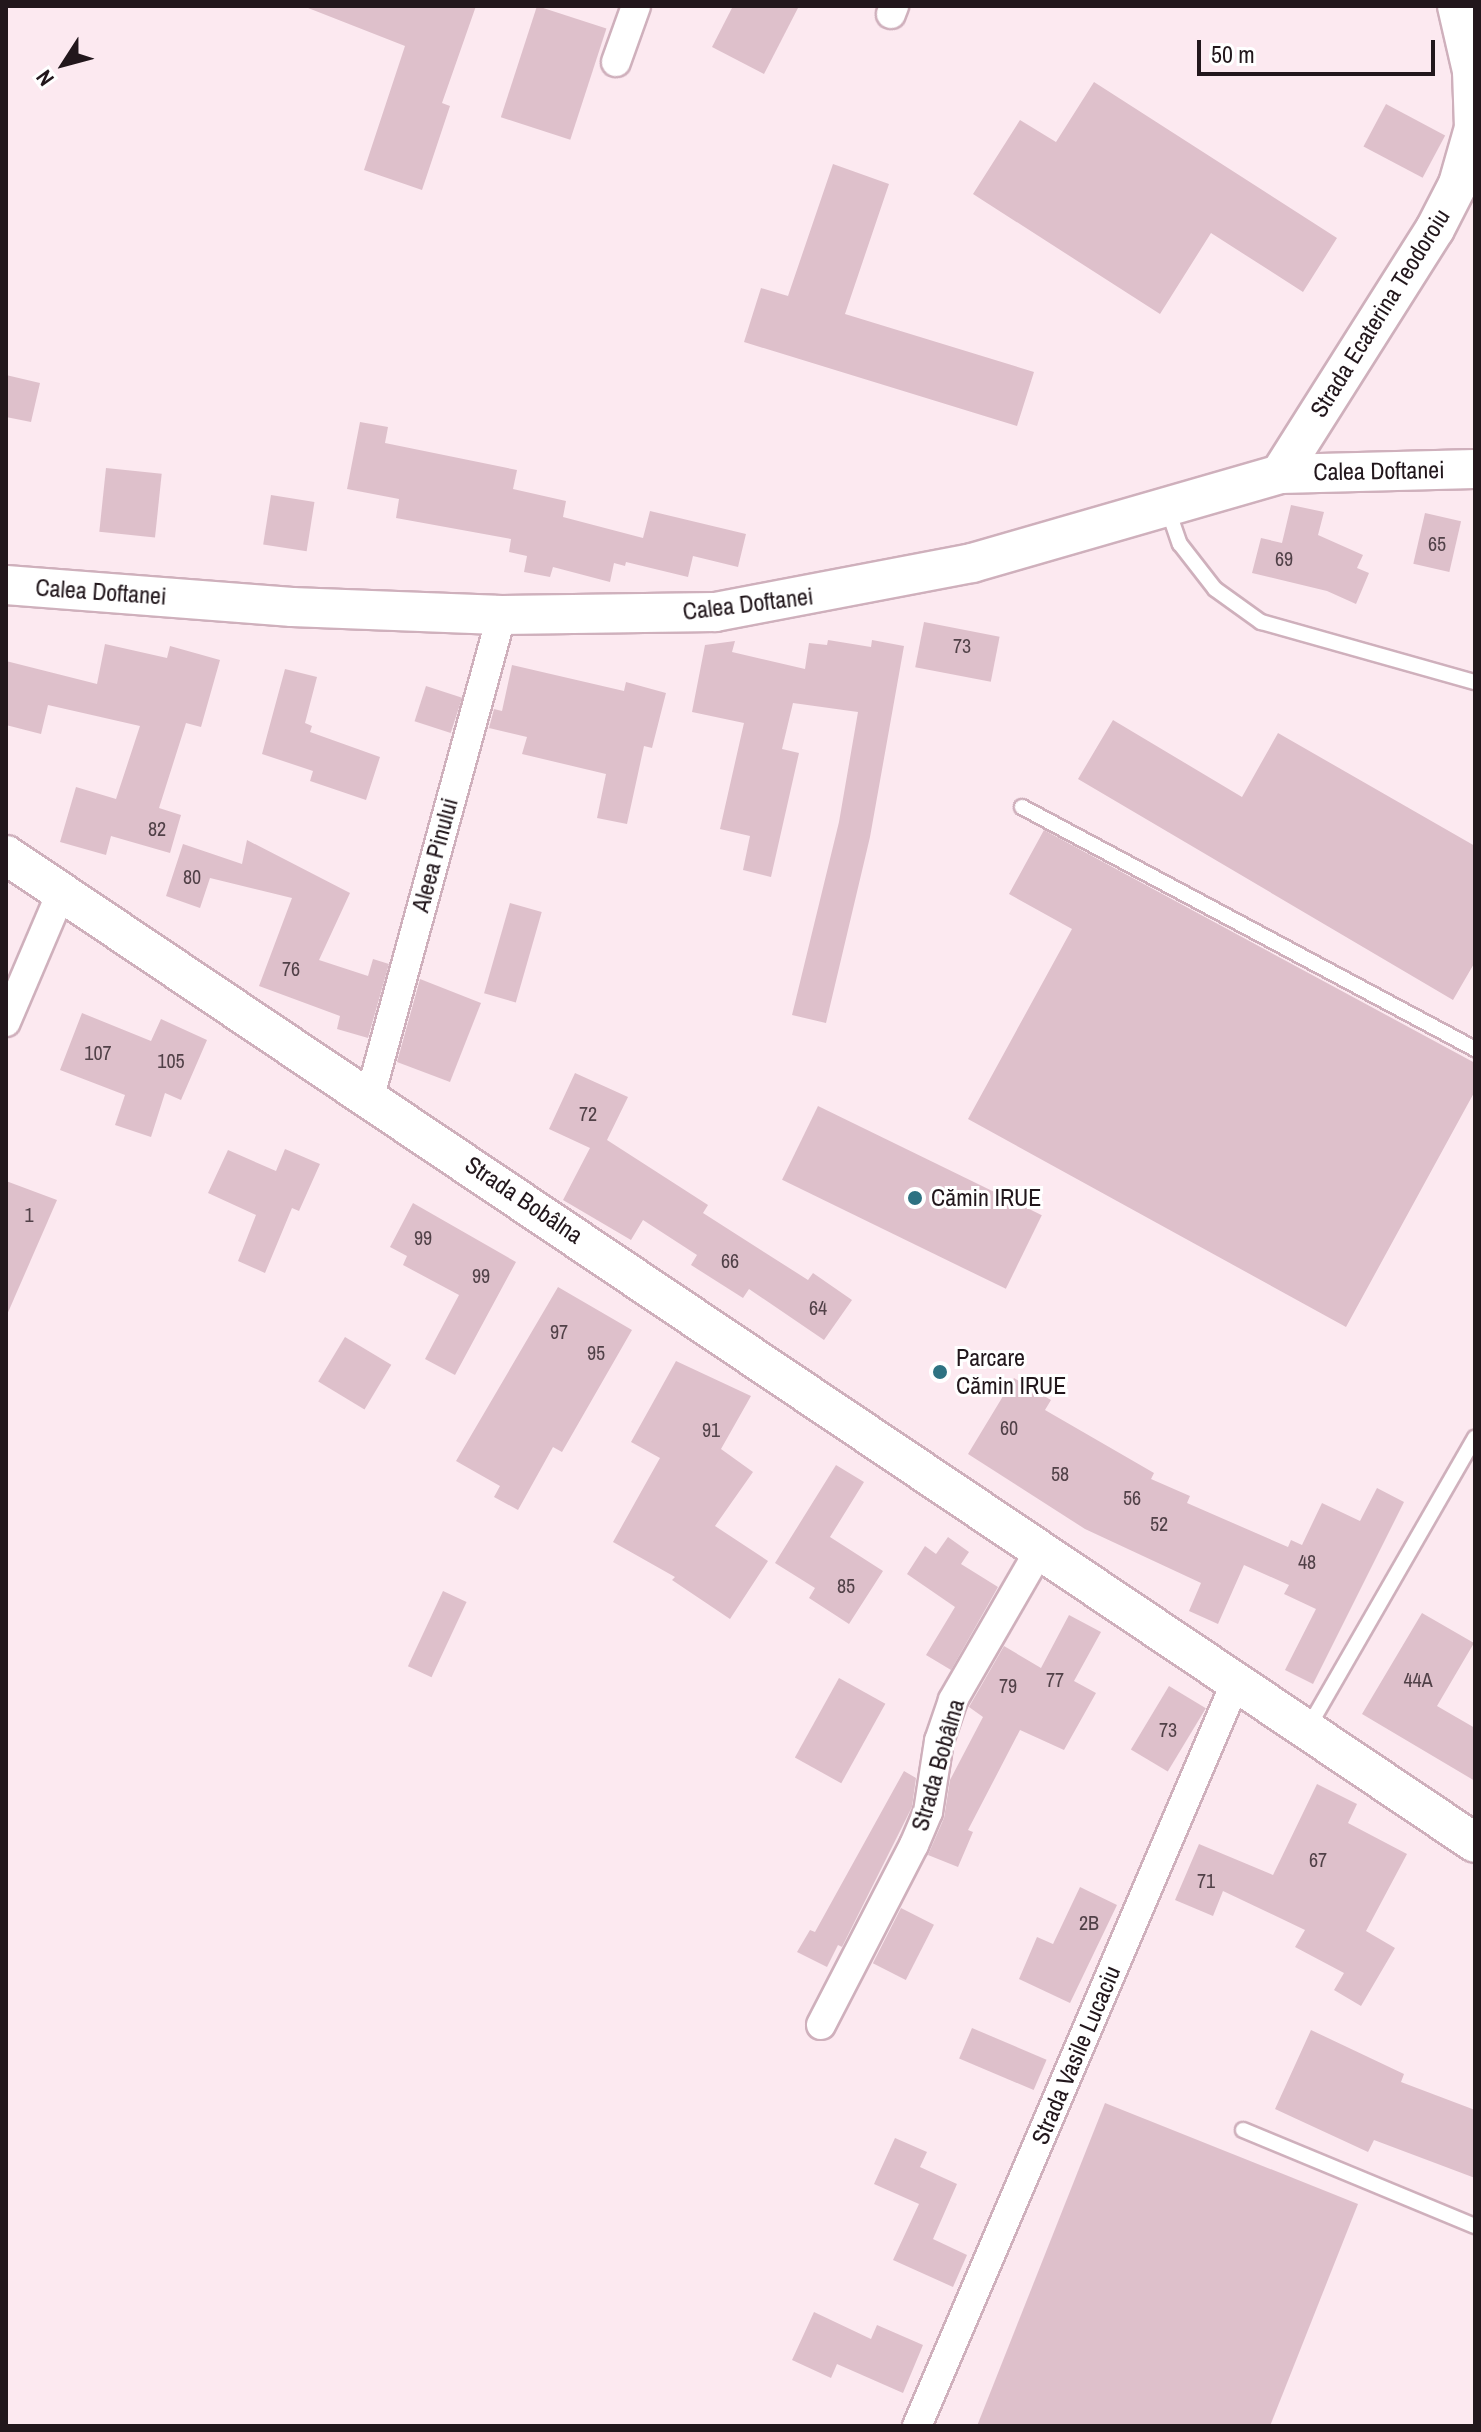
<!DOCTYPE html>
<meta charset="utf-8">
<style>
body{margin:0}
#map{position:relative;width:1481px;height:2432px;overflow:hidden;background:#fce9f0;font-family:"Archivo Narrow",sans-serif}
div>[style]{position:absolute}
.building>*{inset:0;background:#dec0cb;transform-origin:0 0}
.roads{filter:drop-shadow(2px 0 #cfb0bc) drop-shadow(-2px 0 #cfb0bc) drop-shadow(0 2px #cfb0bc) drop-shadow(0 -2px #cfb0bc)}
.service>*{height:14px;margin:-7px;padding:0 7px;transform-origin:7px;border-radius:7px;background:#fff}
.minor>*{height:28px;margin:-14px;padding:0 14px;transform-origin:14px;border-radius:14px;background:#fff}
.secondary>*{height:38px;margin:-19px;padding:0 19px;transform-origin:19px;border-radius:19px;background:#fff}
.dots>*{width:22px;height:22px;translate:-50% -50%;box-sizing:border-box;border:4px solid #fff;border-radius:50%}
span{translate:-50% -50%;white-space:nowrap;text-align:center;line-height:1.15;-webkit-text-stroke:6px #fff;paint-order:stroke}
.number-label{font-size:20px;color:#514148}
.number-label span{-webkit-text-stroke-width:0}
.street-label{font-size:24px;color:#22171c}
.poi-label{font-size:24px;color:#22171c}
.left{translate:0 -50%;text-align:left}
.frame{position:absolute;inset:0;border:8px solid #22171c;pointer-events:none}
.north{position:absolute;left:24px;top:24px;width:80px;height:80px;-webkit-text-stroke:6px #fff;paint-order:stroke;rotate:234deg;font-size:22px;font-weight:700;line-height:32px;text-align:center;color:#22171c}
.north::after{content:'';display:block;margin:auto;width:28px;height:36px;background:#22171c;clip-path:polygon(50% 0,100% 100%,50% 72%,0 100%)}
.scale{position:absolute;left:1197px;top:40px;width:238px;height:36px;box-sizing:border-box;border:4px solid #22171c;border-top:0;padding-left:10px;font-size:24px;line-height:28px;white-space:nowrap;color:#22171c;-webkit-text-stroke:6px #fff;paint-order:stroke}
</style>
<div id="map">
<div class="building">
<div style="clip-path:polygon(303px 6px,476px 6px,442px 103px,450px 106px,422px 190px,364px 170px,405px 46px)"></div>
<div style="left:537px;top:6px;width:73px;height:117px;rotate:18deg"></div>
<div style="clip-path:polygon(733px 6px,799px 6px,764px 74px,712px 47px)"></div>
<div style="clip-path:polygon(1094px 82px,1337px 238px,1303px 292px,1211px 233px,1160px 314px,973px 194px,1020px 120px,1056px 142px)"></div>
<div style="left:1386px;top:104px;width:67px;height:48px;rotate:28deg"></div>
<div style="clip-path:polygon(833px 164px,889px 184px,845px 314px,1034px 372px,1017px 426px,744px 342px,761px 288px,788px 296px)"></div>
<div style="clip-path:polygon(6px 375px,40px 383px,31px 422px,6px 417px)"></div>
<div style="clip-path:polygon(360px 422px,388px 427px,385px 443px,517px 470px,513px 489px,566px 501px,563px 517px,643px 538px,650px 511px,746px 534px,738px 567px,693px 556px,688px 577px,626px 562px,625px 566px,614px 563px,610px 582px,553px 567px,550px 577px,524px 572px,527px 556px,509px 552px,511px 539px,396px 518px,399px 499px,347px 489px)"></div>
<div style="left:106px;top:468px;width:56px;height:64px;rotate:6deg"></div>
<div style="left:271px;top:495px;width:44px;height:50px;rotate:9deg"></div>
<div style="clip-path:polygon(1291px 505px,1324px 512px,1318px 535px,1363px 555px,1357px 568px,1369px 573px,1356px 604px,1327px 591px,1252px 573px,1261px 538px,1282px 543px)"></div>
<div style="left:1425px;top:513px;width:37px;height:52px;rotate:13deg"></div>
<div style="left:924px;top:622px;width:77px;height:46px;rotate:11deg"></div>
<div style="clip-path:polygon(828px 640px,871px 647px,872px 640px,904px 646px,870px 837px,826px 1023px,792px 1015px,839px 822px,858px 712px,793px 703px,782px 749px,799px 753px,771px 877px,743px 870px,750px 836px,720px 829px,744px 723px,692px 712px,705px 645px,735px 641px,732px 652px,805px 669px,809px 643px,827px 645px)"></div>
<div style="clip-path:polygon(105px 644px,167px 658px,170px 646px,220px 660px,201px 727px,186px 723px,159px 808px,181px 815px,170px 853px,111px 836px,106px 855px,60px 842px,76px 787px,116px 799px,140px 726px,48px 705px,41px 734px,6px 725px,6px 661px,97px 684px)"></div>
<div style="clip-path:polygon(512px 665px,624px 691px,626px 682px,666px 693px,652px 748px,644px 746px,627px 824px,597px 818px,606px 774px,522px 754px,527px 737px,489px 728px,494px 709px,502px 711px)"></div>
<div style="clip-path:polygon(285px 669px,317px 677px,305px 723px,312px 726px,310px 732px,380px 757px,366px 800px,310px 781px,313px 771px,262px 754px)"></div>
<div style="left:426px;top:686px;width:38px;height:37px;rotate:18deg"></div>
<div style="clip-path:polygon(1113px 720px,1242px 797px,1278px 733px,1475px 846px,1475px 962px,1453px 1000px,1078px 779px)"></div>
<div style="clip-path:polygon(1044px 830px,1475px 1063px,1475px 1091px,1346px 1327px,968px 1119px,1072px 929px,1009px 894px)"></div>
<div style="clip-path:polygon(247px 840px,350px 893px,319px 960px,368px 976px,373px 959px,389px 964px,368px 1038px,337px 1029px,340px 1016px,259px 986px,292px 898px,210px 878px,200px 908px,166px 896px,183px 844px,242px 864px)"></div>
<div style="left:510px;top:903px;width:33px;height:94px;rotate:16deg"></div>
<div style="clip-path:polygon(420px 979px,481px 1003px,450px 1082px,397px 1062px)"></div>
<div style="clip-path:polygon(82px 1013px,151px 1041px,161px 1019px,207px 1040px,181px 1100px,165px 1093px,151px 1137px,115px 1125px,125px 1095px,60px 1070px)"></div>
<div style="clip-path:polygon(575px 1073px,628px 1097px,607px 1140px,708px 1205px,703px 1213px,808px 1280px,813px 1273px,852px 1300px,824px 1340px,749px 1289px,743px 1298px,691px 1265px,697px 1255px,643px 1220px,631px 1240px,563px 1200px,590px 1148px,549px 1129px)"></div>
<div style="left:818px;top:1106px;width:249px;height:82px;rotate:26deg"></div>
<div style="clip-path:polygon(285px 1149px,320px 1164px,299px 1211px,292px 1208px,265px 1273px,238px 1261px,256px 1215px,208px 1193px,228px 1150px,276px 1171px)"></div>
<div style="clip-path:polygon(6px 1181px,57px 1200px,6px 1317px)"></div>
<div style="clip-path:polygon(413px 1203px,516px 1262px,455px 1375px,425px 1359px,459px 1295px,403px 1265px,407px 1256px,390px 1247px)"></div>
<div style="clip-path:polygon(558px 1287px,632px 1330px,562px 1452px,553px 1447px,518px 1510px,494px 1497px,500px 1486px,456px 1461px)"></div>
<div style="left:345px;top:1337px;width:54px;height:52px;rotate:31deg"></div>
<div style="clip-path:polygon(676px 1361px,751px 1396px,721px 1449px,753px 1472px,715px 1526px,768px 1561px,730px 1619px,672px 1580px,675px 1577px,613px 1542px,660px 1458px,631px 1442px)"></div>
<div style="clip-path:polygon(1014px 1378px,1051px 1400px,1045px 1410px,1154px 1473px,1151px 1479px,1190px 1496px,1187px 1503px,1288px 1547px,1291px 1540px,1302px 1545px,1322px 1503px,1360px 1521px,1377px 1488px,1404px 1502px,1313px 1684px,1285px 1670px,1316px 1609px,1284px 1594px,1289px 1585px,1244px 1565px,1218px 1624px,1189px 1611px,1201px 1583px,1085px 1529px,968px 1454px)"></div>
<div style="clip-path:polygon(836px 1465px,864px 1482px,830px 1537px,883px 1571px,849px 1624px,809px 1598px,815px 1588px,775px 1563px)"></div>
<div style="clip-path:polygon(948px 1537px,969px 1552px,961px 1564px,998px 1587px,951px 1670px,926px 1655px,955px 1607px,907px 1574px,925px 1546px,936px 1554px)"></div>
<div style="left:443px;top:1591px;width:26px;height:83px;rotate:25deg"></div>
<div style="clip-path:polygon(1422px 1613px,1474px 1643px,1437px 1706px,1475px 1728px,1475px 1781px,1362px 1714px)"></div>
<div style="clip-path:polygon(1069px 1615px,1101px 1632px,1074px 1681px,1096px 1693px,1064px 1750px,1020px 1730px,968px 1830px,973px 1832px,958px 1867px,928px 1855px,944px 1818px,950px 1780px,983px 1717px,969px 1707px,1004px 1646px,1041px 1668px)"></div>
<div style="left:839px;top:1678px;width:53px;height:91px;rotate:29deg"></div>
<div style="left:1169px;top:1686px;width:43px;height:74px;rotate:31deg"></div>
<div style="clip-path:polygon(904px 1771px,916px 1778px,912px 1807px,842px 1947px,838px 1945px,827px 1967px,797px 1952px,810px 1930px,815px 1932px)"></div>
<div style="clip-path:polygon(1317px 1784px,1357px 1804px,1348px 1823px,1407px 1854px,1366px 1931px,1395px 1948px,1361px 2006px,1334px 1990px,1344px 1973px,1295px 1947px,1305px 1930px,1223px 1891px,1213px 1916px,1175px 1900px,1199px 1844px,1273px 1875px)"></div>
<div style="clip-path:polygon(1080px 1887px,1117px 1905px,1070px 2003px,1019px 1979px,1037px 1937px,1053px 1944px)"></div>
<div style="left:901px;top:1908px;width:37px;height:62px;rotate:27deg"></div>
<div style="left:972px;top:2028px;width:81px;height:33px;rotate:23deg"></div>
<div style="clip-path:polygon(1311px 2030px,1404px 2074px,1401px 2082px,1475px 2110px,1475px 2178px,1374px 2140px,1368px 2152px,1275px 2109px)"></div>
<div style="clip-path:polygon(1105px 2103px,1358px 2204px,1270px 2426px,977px 2426px)"></div>
<div style="clip-path:polygon(895px 2138px,927px 2152px,920px 2167px,957px 2184px,933px 2239px,967px 2255px,953px 2287px,893px 2260px,919px 2204px,874px 2184px)"></div>
<div style="clip-path:polygon(814px 2312px,871px 2339px,877px 2325px,923px 2345px,903px 2393px,837px 2364px,831px 2378px,792px 2360px)"></div>
</div>
<div class="roads">
<div class="service">
<div style="left:1167px;top:507px;width:39px;rotate:71deg"></div>
<div style="left:1180px;top:544px;width:57px;rotate:52.1deg"></div>
<div style="left:1215px;top:589px;width:57px;rotate:35.7deg"></div>
<div style="left:1261px;top:622px;width:222px;rotate:15.7deg"></div>
<div style="left:1022px;top:807px;width:514px;rotate:28.11deg"></div>
<div style="left:1308px;top:1728px;width:335px;rotate:-60.1deg"></div>
<div style="left:1243px;top:2130px;width:251px;rotate:22.5deg"></div>
</div>
<div class="minor">
<div style="left:891px;top:14px;width:9px;rotate:-69deg"></div>
<div style="left:616px;top:62px;width:59px;rotate:-70.3deg"></div>
<div style="left:6px;top:1022px;width:142px;rotate:-66.9deg"></div>
<div style="left:370px;top:1096px;width:499px;rotate:-74.7deg"></div>
<div style="left:821px;top:2025px;width:203px;rotate:-62.7deg"></div>
<div style="left:914px;top:1845px;width:36px;rotate:-67deg"></div>
<div style="left:928px;top:1812px;width:72px;rotate:-81.2deg"></div>
<div style="left:939px;top:1741px;width:43px;rotate:-71.1deg"></div>
<div style="left:953px;top:1700px;width:172px;rotate:-60deg"></div>
<div style="left:917px;top:2426px;width:807px;rotate:-66.8deg"></div>
</div>
<div class="secondary">
<div style="left:1280px;top:474px;width:290px;rotate:-57.7deg"></div>
<div style="left:1435px;top:229px;width:51px;rotate:-62.9deg"></div>
<div style="left:1458px;top:184px;width:58px;rotate:-74.1deg"></div>
<div style="left:1474px;top:128px;width:57px;rotate:-92deg"></div>
<div style="left:1472px;top:71px;width:67px;rotate:-103deg"></div>
<div style="left:6px;top:585px;width:287px;rotate:4.4deg"></div>
<div style="left:292px;top:607px;width:210px;rotate:2.2deg"></div>
<div style="left:502px;top:615px;width:213px;rotate:-0.8deg"></div>
<div style="left:715px;top:612px;width:262px;rotate:-10.8deg"></div>
<div style="left:972px;top:563px;width:321px;rotate:-16.1deg"></div>
<div style="left:1280px;top:474px;width:195px;rotate:-1.5deg"></div>
<div style="left:6px;top:855px;width:1770px;rotate:33.92deg"></div>
</div>
</div>
<div class="dots">
<div style="left:915px;top:1198px;background:#2e7282"></div>
<div style="left:940px;top:1372px;background:#2e7282"></div>
</div>
<div class="number-label">
<span style="left:1437px;top:543px">65</span>
<span style="left:1284px;top:558px">69</span>
<span style="left:962px;top:645px">73</span>
<span style="left:157px;top:828px">82</span>
<span style="left:192px;top:876px">80</span>
<span style="left:291px;top:968px">76</span>
<span style="left:98px;top:1052px">107</span>
<span style="left:171px;top:1060px">105</span>
<span style="left:588px;top:1113px">72</span>
<span style="left:29px;top:1214px">1</span>
<span style="left:423px;top:1237px">99</span>
<span style="left:730px;top:1260px">66</span>
<span style="left:481px;top:1275px">99</span>
<span style="left:818px;top:1307px">64</span>
<span style="left:559px;top:1331px">97</span>
<span style="left:596px;top:1352px">95</span>
<span style="left:1009px;top:1427px">60</span>
<span style="left:711px;top:1429px">91</span>
<span style="left:1060px;top:1473px">58</span>
<span style="left:1132px;top:1497px">56</span>
<span style="left:1159px;top:1523px">52</span>
<span style="left:1307px;top:1561px">48</span>
<span style="left:846px;top:1585px">85</span>
<span style="left:1055px;top:1679px">77</span>
<span style="left:1418px;top:1679px">44A</span>
<span style="left:1008px;top:1685px">79</span>
<span style="left:1168px;top:1729px">73</span>
<span style="left:1318px;top:1859px">67</span>
<span style="left:1206px;top:1880px">71</span>
<span style="left:1089px;top:1922px">2B</span>
</div>
<div class="street-label">
<span style="left:1380px;top:313px;rotate:-58deg">Strada Ecaterina Teodoroiu</span>
<span style="left:1379px;top:471px;rotate:-1deg">Calea Doftanei</span>
<span style="left:101px;top:592px;rotate:4deg">Calea Doftanei</span>
<span style="left:748px;top:604px;rotate:-7deg">Calea Doftanei</span>
<span style="left:435px;top:855px;rotate:-75deg">Aleea Pinului</span>
<span style="left:524px;top:1200px;rotate:34deg">Strada Bobâlna</span>
<span style="left:938px;top:1765px;rotate:-74deg">Strada Bobâlna</span>
<span style="left:1076px;top:2055px;rotate:-67deg">Strada Vasile Lucaciu</span>
</div>
<div class="poi-label">
<span class="left" style="left:931px;top:1198px">Cămin IRUE</span>
<span class="left" style="left:956px;top:1372px">Parcare<br>Cămin IRUE</span>
</div>
<div class="frame"></div>
<div class="north">N</div>
<div class="scale">50 m</div>
</div>
